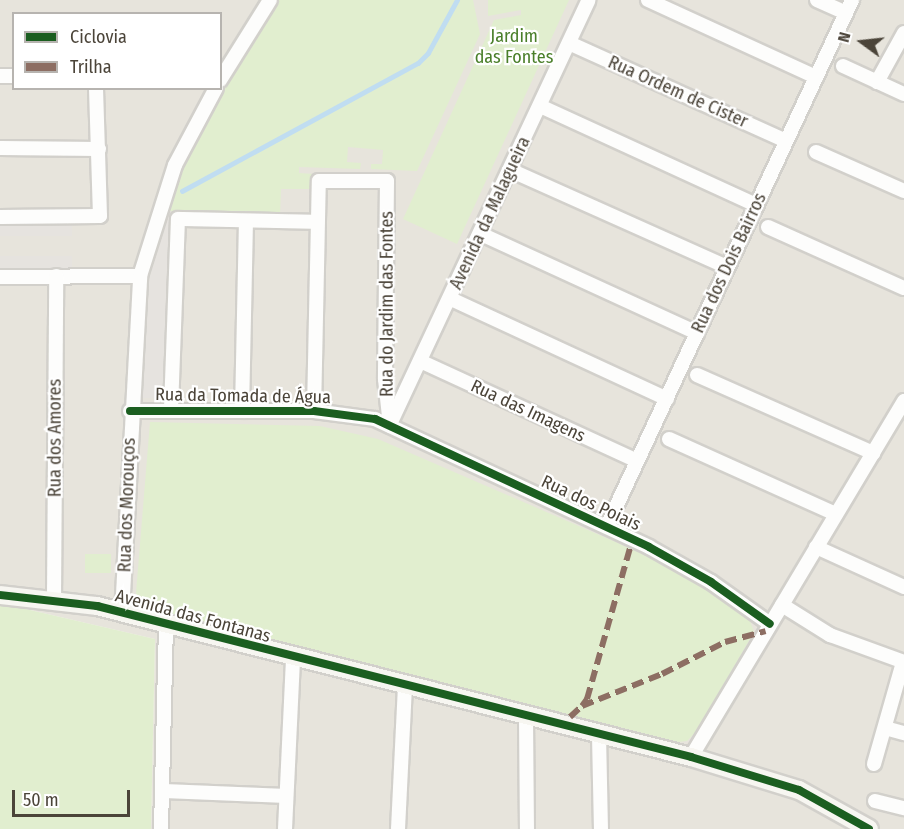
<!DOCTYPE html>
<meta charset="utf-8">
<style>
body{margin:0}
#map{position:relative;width:904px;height:829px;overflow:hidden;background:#f4f2ee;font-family:"Fira Sans Condensed",sans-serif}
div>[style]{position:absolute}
.residential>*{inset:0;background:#e7e4dc}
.green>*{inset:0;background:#e1eecf;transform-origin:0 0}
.parking>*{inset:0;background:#e6e3df;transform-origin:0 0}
.stream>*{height:4.5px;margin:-2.25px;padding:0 2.25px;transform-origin:2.25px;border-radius:2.25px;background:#c0ddf1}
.roads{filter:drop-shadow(2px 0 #d2d0cb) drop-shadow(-2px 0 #d2d0cb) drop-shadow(0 2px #d2d0cb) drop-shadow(0 -2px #d2d0cb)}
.street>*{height:14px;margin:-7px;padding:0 7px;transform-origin:7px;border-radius:7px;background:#fdfdfc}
.secondary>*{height:18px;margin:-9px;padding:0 9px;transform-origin:9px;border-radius:9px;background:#f7f6f1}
.quiet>*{height:6px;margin-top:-3px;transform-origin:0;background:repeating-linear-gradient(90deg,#8d6e63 0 12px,transparent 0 18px)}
.cycleway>*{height:8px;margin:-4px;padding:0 4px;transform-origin:4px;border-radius:4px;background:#1b5e20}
span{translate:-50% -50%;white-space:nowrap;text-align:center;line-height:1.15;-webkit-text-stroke:4.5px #fff;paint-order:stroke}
.park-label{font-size:18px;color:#4a7f2a}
.street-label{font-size:18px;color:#4b4439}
.legend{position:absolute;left:12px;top:12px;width:210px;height:78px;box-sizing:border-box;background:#fff;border:2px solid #b7b4b0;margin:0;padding:8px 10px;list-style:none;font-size:18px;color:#4b4439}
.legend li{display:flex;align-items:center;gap:12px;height:30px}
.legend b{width:30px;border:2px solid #b7b4b0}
.north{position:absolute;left:832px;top:12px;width:60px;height:60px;-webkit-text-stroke:4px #fff;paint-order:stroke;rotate:285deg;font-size:16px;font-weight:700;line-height:24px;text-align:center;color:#4b4439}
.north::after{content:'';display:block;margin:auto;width:21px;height:27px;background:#4b4439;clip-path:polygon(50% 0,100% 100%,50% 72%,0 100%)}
.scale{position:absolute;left:12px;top:790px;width:118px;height:27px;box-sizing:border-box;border:3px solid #4b4439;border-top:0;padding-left:8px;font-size:18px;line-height:21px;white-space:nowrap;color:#4b4439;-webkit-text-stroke:4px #fff;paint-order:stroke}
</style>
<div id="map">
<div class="residential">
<div style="clip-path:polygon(evenodd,0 0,904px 0,904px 829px,151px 829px,155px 639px,0 603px,0 0,14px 14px,220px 14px,220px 88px,14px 88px,14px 14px)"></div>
</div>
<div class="green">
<div style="clip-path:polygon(276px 0,473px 0,480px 34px,417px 171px,371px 169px,371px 164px,382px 164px,383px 150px,348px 147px,347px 162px,361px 163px,360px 169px,299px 167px,299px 173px,314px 174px,312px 189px,281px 189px,280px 216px,166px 211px,198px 130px)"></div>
<div style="clip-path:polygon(488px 0,569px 0,457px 244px,403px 219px,494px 20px,521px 15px,521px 10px,488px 16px)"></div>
<div style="clip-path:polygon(150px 422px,320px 426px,378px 439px,641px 553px,699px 582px,735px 607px,750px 621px,754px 632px,697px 731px,687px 741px,678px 742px,135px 605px)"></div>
<div style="left:85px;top:554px;width:26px;height:19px"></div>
<div style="clip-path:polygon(0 603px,155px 639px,151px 829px,0 829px)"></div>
</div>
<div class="parking">
<div style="clip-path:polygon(166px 211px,173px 212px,169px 398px,138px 398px,145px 297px)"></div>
<div style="left:72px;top:222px;width:14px;height:72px;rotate:90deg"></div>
<div style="left:72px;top:256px;width:14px;height:72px;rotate:90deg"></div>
</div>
<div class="stream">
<div style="left:182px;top:191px;width:268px;rotate:-28.5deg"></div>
<div style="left:418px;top:63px;width:14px;rotate:-45deg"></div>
<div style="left:428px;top:53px;width:60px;rotate:-61.3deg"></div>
</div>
<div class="roads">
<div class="street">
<div style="left:648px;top:0;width:185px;rotate:24.6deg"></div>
<div style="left:817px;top:0;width:32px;rotate:24deg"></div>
<div style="left:569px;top:43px;width:238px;rotate:24.3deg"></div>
<div style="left:843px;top:66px;width:67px;rotate:24.7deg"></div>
<div style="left:0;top:76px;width:14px"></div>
<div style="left:220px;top:80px;width:94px;rotate:-58deg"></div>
<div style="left:877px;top:82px;width:56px;rotate:-61.1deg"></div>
<div style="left:540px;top:106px;width:238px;rotate:24.6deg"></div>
<div style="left:0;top:148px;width:99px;rotate:0.6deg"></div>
<div style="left:816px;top:152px;width:96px;rotate:23.9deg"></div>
<div style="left:510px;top:170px;width:238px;rotate:24.1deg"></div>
<div style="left:0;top:217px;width:100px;rotate:-0.6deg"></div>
<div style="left:100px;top:216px;width:128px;rotate:-91.8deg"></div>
<div style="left:768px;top:227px;width:149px;rotate:24.2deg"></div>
<div style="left:481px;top:234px;width:238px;rotate:24.6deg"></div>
<div style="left:0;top:277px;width:140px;rotate:-0.4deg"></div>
<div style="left:451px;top:299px;width:238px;rotate:24.8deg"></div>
<div style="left:420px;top:361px;width:239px;rotate:24.7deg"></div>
<div style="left:697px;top:375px;width:193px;rotate:23.9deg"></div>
<div style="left:171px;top:409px;width:190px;rotate:-87.9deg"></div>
<div style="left:178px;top:219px;width:139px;rotate:1.2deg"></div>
<div style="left:130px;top:411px;width:184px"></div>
<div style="left:314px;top:411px;width:62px;rotate:7.5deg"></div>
<div style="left:375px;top:419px;width:302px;rotate:25deg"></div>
<div style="left:649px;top:547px;width:71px;rotate:29.4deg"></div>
<div style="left:711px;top:582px;width:72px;rotate:35.4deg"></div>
<div style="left:242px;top:411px;width:190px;rotate:-88.8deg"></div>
<div style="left:314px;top:411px;width:230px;rotate:-88.8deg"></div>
<div style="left:319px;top:181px;width:68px"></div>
<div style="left:387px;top:181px;width:198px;rotate:90.6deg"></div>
<div style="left:385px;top:379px;width:47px;rotate:83.9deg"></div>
<div style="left:390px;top:424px;width:468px;rotate:-64.9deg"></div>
<div style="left:669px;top:439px;width:183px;rotate:24.2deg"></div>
<div style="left:607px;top:526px;width:580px;rotate:-65.02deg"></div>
<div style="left:816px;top:547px;width:97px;rotate:24.4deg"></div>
<div style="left:54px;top:599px;width:323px;rotate:-89.6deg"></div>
<div style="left:782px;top:605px;width:57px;rotate:32deg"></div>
<div style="left:830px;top:635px;width:79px;rotate:20deg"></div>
<div style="left:122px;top:613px;width:337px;rotate:-86.9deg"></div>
<div style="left:140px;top:276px;width:116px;rotate:-72.5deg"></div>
<div style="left:175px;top:165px;width:87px;rotate:-62deg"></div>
<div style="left:526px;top:718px;width:111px;rotate:89.5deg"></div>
<div style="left:885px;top:728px;width:20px;rotate:15deg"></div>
<div style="left:599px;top:735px;width:94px;rotate:88.8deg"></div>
<div style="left:691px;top:757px;width:415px;rotate:-59.1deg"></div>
<div style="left:874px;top:764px;width:106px;rotate:-74.1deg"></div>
<div style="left:165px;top:791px;width:121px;rotate:2.4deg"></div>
<div style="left:875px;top:801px;width:30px;rotate:14deg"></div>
<div style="left:161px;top:829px;width:204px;rotate:-88.6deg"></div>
<div style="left:285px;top:829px;width:171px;rotate:-87.3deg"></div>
<div style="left:398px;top:829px;width:142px;rotate:-87.2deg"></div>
</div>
<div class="secondary">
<div style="left:0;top:595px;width:98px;rotate:6.5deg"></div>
<div style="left:97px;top:606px;width:613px;rotate:14.26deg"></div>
<div style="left:691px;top:757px;width:113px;rotate:17deg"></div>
<div style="left:799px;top:790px;width:80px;rotate:29.1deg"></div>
</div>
</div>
<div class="quiet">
<div style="left:582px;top:706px;width:9px;rotate:-54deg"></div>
<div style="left:587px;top:699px;width:157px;rotate:-74.1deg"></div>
<div style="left:570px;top:717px;width:16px;rotate:-43deg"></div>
<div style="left:582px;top:706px;width:86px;rotate:-21.8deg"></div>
<div style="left:662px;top:674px;width:71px;rotate:-26.9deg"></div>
<div style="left:725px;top:642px;width:42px;rotate:-15deg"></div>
</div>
<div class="cycleway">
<div style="left:130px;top:411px;width:184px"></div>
<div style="left:314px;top:411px;width:62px;rotate:7.5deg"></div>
<div style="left:375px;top:419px;width:302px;rotate:25deg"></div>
<div style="left:649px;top:547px;width:71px;rotate:29.4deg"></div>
<div style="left:711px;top:582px;width:72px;rotate:35.4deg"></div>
<div style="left:0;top:595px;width:98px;rotate:6.5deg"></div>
<div style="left:97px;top:606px;width:613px;rotate:14.26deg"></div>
<div style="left:691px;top:757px;width:113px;rotate:17deg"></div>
<div style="left:799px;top:790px;width:80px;rotate:29.1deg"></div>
</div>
<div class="park-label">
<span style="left:514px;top:47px">Jardim<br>das Fontes</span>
</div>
<div class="street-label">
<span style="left:678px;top:92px;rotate:24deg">Rua Ordem de Cister</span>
<span style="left:490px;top:213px;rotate:-65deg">Avenida da Malagueira</span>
<span style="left:729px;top:263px;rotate:-65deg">Rua dos Dois Bairros</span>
<span style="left:387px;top:304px;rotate:-90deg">Rua do Jardim das Fontes</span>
<span style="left:243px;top:396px;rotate:1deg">Rua da Tomada de Água</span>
<span style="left:528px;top:411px;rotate:25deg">Rua das Imagens</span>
<span style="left:55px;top:438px;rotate:-90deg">Rua dos Amores</span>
<span style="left:591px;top:503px;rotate:25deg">Rua dos Poiais</span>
<span style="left:127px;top:505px;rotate:-88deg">Rua dos Morouços</span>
<span style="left:193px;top:616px;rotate:15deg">Avenida das Fontanas</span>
</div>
<ul class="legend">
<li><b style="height:8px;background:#1b5e20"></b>Ciclovia</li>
<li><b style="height:8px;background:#8d6e63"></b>Trilha</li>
</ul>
<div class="north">N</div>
<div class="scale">50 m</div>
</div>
